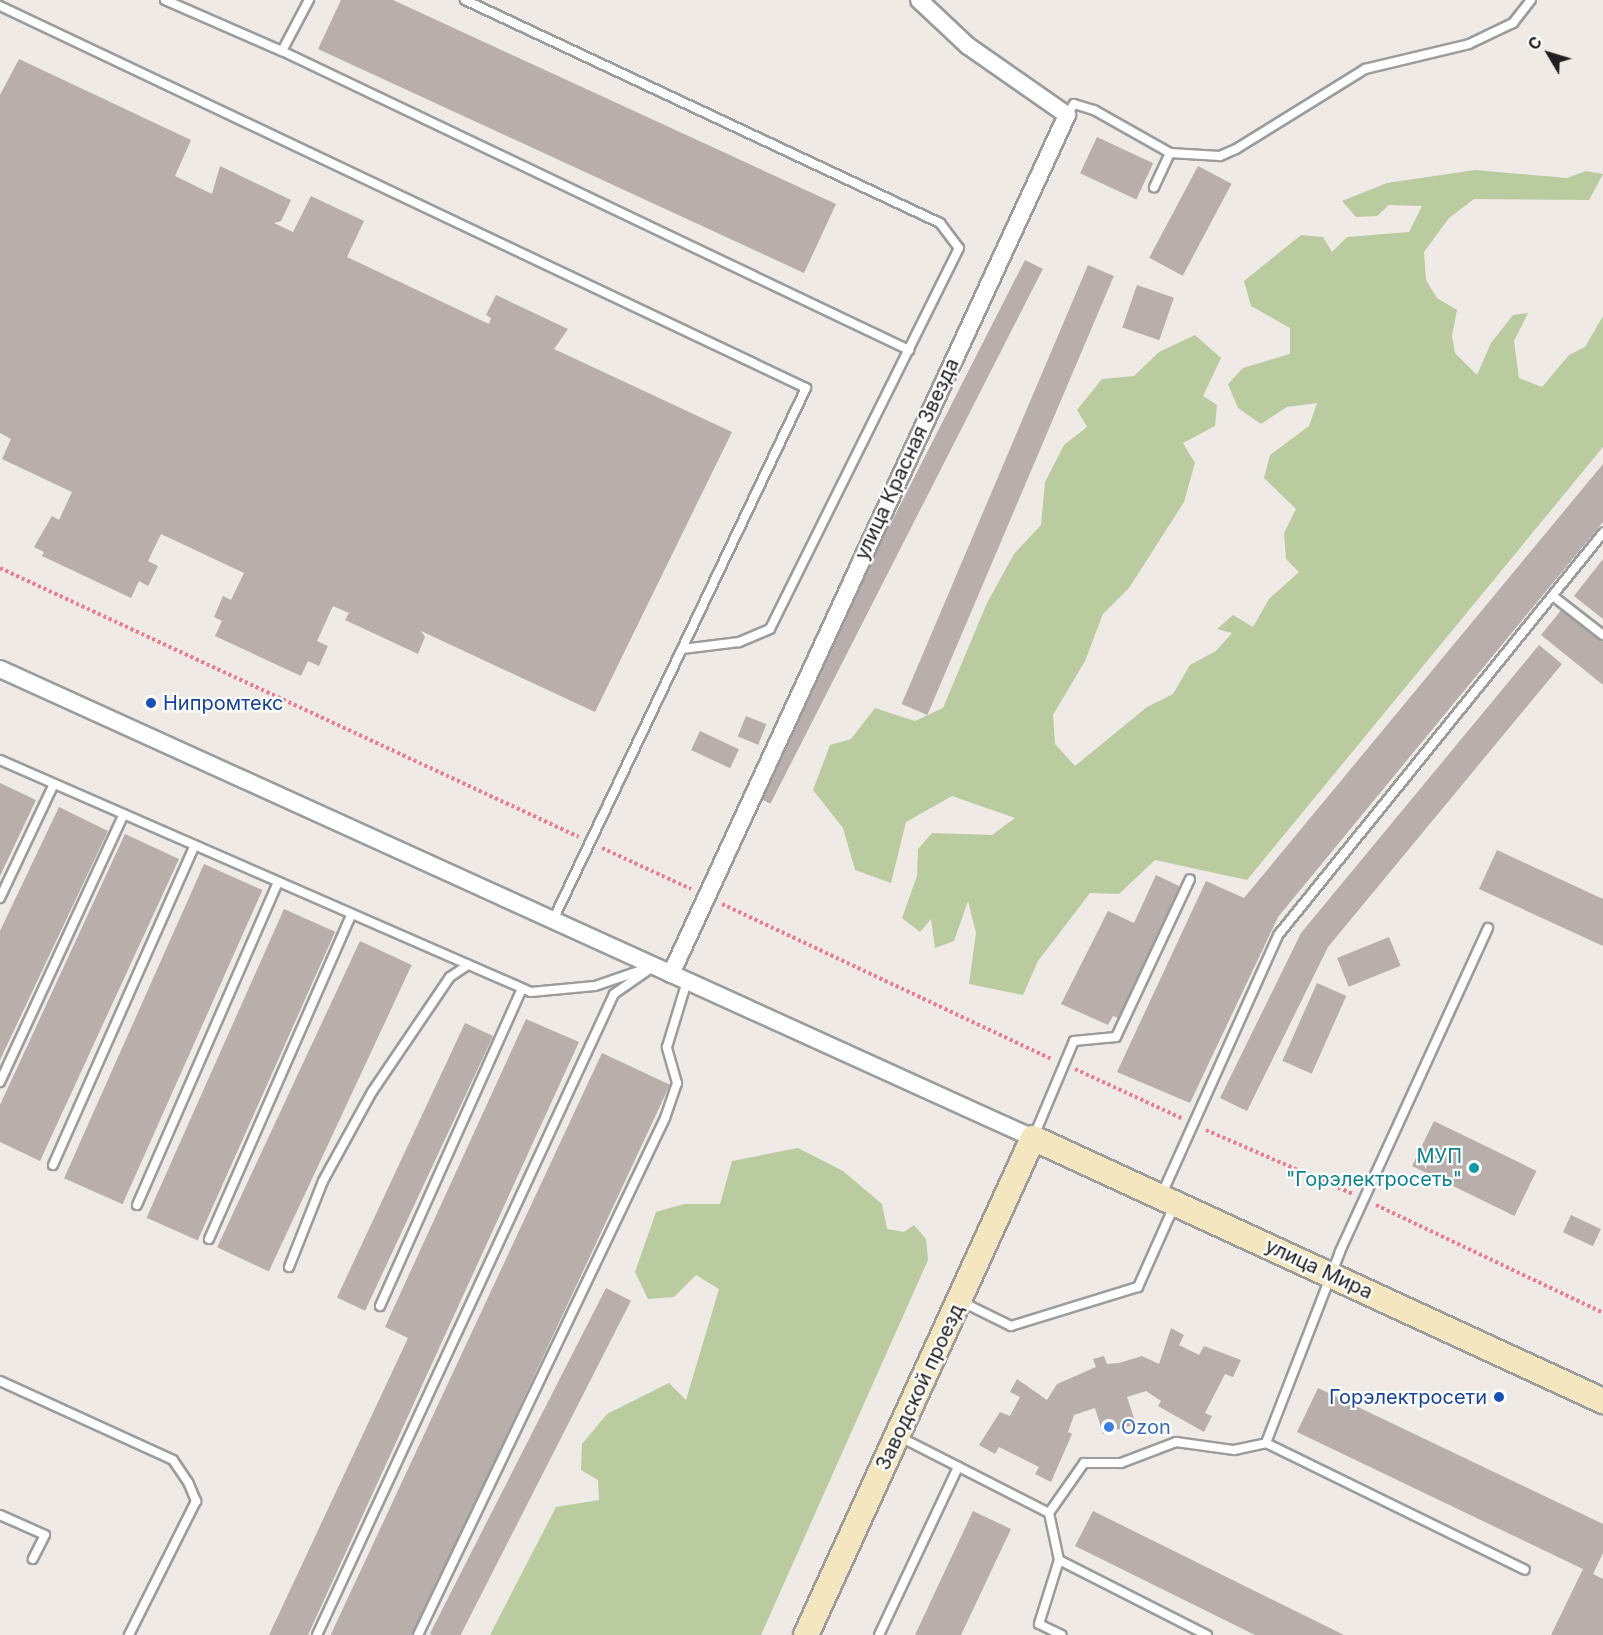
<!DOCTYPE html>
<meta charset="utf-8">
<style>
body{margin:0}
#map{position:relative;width:1603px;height:1635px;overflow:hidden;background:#efeae6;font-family:Inter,sans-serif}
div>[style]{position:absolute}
.forest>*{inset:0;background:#b9cb9f}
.building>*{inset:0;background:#b8aeac;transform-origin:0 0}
.path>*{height:4px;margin-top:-2px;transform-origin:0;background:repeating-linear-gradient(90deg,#ee7991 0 3px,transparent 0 6px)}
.roads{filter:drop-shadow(2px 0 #9c9c9c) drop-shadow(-2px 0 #9c9c9c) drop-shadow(0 2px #9c9c9c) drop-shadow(0 -2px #9c9c9c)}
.lane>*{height:8px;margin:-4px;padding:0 4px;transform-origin:4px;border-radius:4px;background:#fff}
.street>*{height:16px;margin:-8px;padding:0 8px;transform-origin:8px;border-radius:8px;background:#fff}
.secondary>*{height:24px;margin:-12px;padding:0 12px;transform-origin:12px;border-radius:12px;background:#f4e7bf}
.dots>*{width:16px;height:16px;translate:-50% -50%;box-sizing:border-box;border:3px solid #fff;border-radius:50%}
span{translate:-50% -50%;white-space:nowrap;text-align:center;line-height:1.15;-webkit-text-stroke:4.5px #fff;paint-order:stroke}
.street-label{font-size:20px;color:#1f1f1f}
.transit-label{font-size:20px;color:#164399}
.left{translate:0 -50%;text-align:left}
.right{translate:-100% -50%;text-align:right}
.culture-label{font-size:20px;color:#0d838f}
.shop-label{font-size:20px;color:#366cbe}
.north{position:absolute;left:1519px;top:24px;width:60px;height:60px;-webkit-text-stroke:4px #fff;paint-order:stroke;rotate:308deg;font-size:16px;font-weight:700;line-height:24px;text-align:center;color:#1f1f1f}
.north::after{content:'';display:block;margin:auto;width:21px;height:27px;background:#1f1f1f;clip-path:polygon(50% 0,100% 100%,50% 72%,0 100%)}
</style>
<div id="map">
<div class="forest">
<div style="clip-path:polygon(1475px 170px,1567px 178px,1586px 171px,1603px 174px,1589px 200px,1474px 199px,1449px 218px,1424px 252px,1426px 280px,1437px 298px,1457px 310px,1452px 336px,1455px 353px,1477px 375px,1491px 343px,1513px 315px,1528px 313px,1514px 341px,1519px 378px,1542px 387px,1569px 355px,1585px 347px,1603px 316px,1603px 447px,1247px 880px,1155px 860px,1119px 894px,1090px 893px,1038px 961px,1023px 995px,969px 984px,976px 933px,968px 901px,954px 941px,935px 948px,931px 919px,920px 932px,902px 918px,917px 876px,918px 849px,932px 833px,992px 835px,1015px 818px,952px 796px,906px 822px,891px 883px,855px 870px,843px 828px,813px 790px,830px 745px,851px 739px,875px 708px,915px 721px,943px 708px,987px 603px,1014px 554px,1041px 525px,1045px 482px,1064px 445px,1087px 427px,1077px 410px,1102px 379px,1134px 376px,1159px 352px,1195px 335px,1221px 358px,1203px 396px,1217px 405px,1215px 426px,1183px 443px,1195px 463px,1184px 502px,1129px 588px,1103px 614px,1085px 661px,1053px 715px,1055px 744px,1075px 766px,1147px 707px,1173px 694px,1190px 665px,1216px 651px,1232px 633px,1217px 629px,1233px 615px,1253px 627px,1269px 599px,1299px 572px,1286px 559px,1284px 533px,1296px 509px,1264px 478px,1270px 455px,1309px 426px,1317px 403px,1287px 407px,1261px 424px,1238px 408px,1228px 384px,1243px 368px,1290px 354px,1290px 328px,1251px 306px,1244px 281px,1301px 235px,1323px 237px,1332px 252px,1347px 237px,1409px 232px,1422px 206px,1389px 205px,1377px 216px,1356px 217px,1342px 201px,1387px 183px)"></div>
<div style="clip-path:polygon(798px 1148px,843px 1171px,882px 1204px,887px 1229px,904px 1232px,914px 1225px,926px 1239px,928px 1260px,761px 1635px,490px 1635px,556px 1507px,599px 1500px,598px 1480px,581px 1470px,582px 1444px,607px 1414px,669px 1383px,686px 1400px,719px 1289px,696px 1275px,674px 1297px,648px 1299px,635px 1272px,656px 1212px,684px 1204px,720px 1204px,732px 1161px)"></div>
</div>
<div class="building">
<div style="clip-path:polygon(341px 0,393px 0,836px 204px,804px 273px,318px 49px)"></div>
<div style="clip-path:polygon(19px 59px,191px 140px,175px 176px,212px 194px,220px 166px,291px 200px,281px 221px,274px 223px,293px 232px,311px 196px,364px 221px,347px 257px,489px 324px,491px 318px,486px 315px,496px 295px,568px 329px,554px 349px,732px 432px,595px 712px,421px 631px,425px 637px,418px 654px,345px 620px,349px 613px,333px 606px,317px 641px,328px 646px,319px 666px,308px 661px,301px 676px,215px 636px,222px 621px,214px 617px,223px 596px,231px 600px,244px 573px,161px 534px,148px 561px,158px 566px,148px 586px,139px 581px,131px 598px,42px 556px,44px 552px,34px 547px,52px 516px,59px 520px,72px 492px,2px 459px,11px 439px,0 433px,0 95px)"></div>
<div style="left:1097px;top:137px;width:62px;height:40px;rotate:25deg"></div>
<div style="left:1198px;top:166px;width:38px;height:104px;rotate:28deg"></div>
<div style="left:1025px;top:260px;width:20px;height:600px;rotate:27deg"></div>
<div style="left:1088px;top:265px;width:28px;height:477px;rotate:23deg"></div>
<div style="left:1137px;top:285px;width:39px;height:45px;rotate:19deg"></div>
<div style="clip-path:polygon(1603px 464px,1603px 522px,1278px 917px,1190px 1103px,1117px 1072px,1206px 881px,1244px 898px)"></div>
<div style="clip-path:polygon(1603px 559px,1603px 619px,1574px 596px)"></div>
<div style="clip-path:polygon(1562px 609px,1603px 642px,1603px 685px,1541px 635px)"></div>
<div style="clip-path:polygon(1539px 645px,1562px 664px,1328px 947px,1247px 1111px,1220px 1098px,1301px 933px)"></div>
<div style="left:746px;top:716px;width:22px;height:22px;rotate:22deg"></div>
<div style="left:700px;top:731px;width:43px;height:21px;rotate:25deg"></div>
<div style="clip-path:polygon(0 783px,36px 800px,0 876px)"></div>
<div style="clip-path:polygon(59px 807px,108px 831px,0 1060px,0 931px)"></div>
<div style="clip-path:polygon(125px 834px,179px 859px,40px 1161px,0 1142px,0 1105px)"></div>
<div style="clip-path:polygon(1497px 850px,1603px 899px,1603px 946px,1479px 889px)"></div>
<div style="left:204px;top:864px;width:64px;height:344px;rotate:24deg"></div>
<div style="clip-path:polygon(1156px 875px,1181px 887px,1120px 1019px,1113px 1016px,1108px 1025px,1061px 1004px,1108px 911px,1134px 923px)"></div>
<div style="left:284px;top:909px;width:56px;height:338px;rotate:24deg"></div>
<div style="left:1389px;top:937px;width:31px;height:56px;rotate:68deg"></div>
<div style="left:360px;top:941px;width:57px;height:338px;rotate:25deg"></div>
<div style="left:1317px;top:983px;width:32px;height:85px;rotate:24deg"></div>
<div style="clip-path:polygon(526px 1019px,579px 1042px,308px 1635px,269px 1635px,408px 1338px,385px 1327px)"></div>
<div style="left:465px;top:1023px;width:31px;height:303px;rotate:25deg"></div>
<div style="left:602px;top:1053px;width:75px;height:643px;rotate:25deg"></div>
<div style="left:1434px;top:1121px;width:114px;height:50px;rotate:26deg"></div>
<div style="left:1571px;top:1215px;width:33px;height:19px;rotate:25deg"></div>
<div style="left:606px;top:1288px;width:28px;height:388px;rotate:27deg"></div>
<div style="clip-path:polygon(1171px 1328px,1184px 1335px,1179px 1345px,1199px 1355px,1204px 1346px,1241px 1360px,1233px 1377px,1225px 1374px,1205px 1413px,1212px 1416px,1204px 1432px,1158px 1406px,1161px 1401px,1146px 1391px,1127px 1397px,1136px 1424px,1103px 1434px,1095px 1408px,1074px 1415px,1068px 1432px,1072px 1434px,1051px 1482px,1035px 1474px,1039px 1467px,999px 1447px,995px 1454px,979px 1445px,1000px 1412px,1010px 1416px,1020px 1397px,1010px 1392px,1017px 1379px,1047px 1400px,1057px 1384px,1096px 1367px,1093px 1359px,1104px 1356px,1107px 1364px,1119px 1363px,1142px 1356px,1159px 1364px)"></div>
<div style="clip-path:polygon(1318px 1388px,1603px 1524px,1603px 1553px,1593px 1574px,1603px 1579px,1603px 1635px,1551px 1635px,1583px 1569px,1297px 1432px)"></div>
<div style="clip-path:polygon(973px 1511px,1011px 1529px,961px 1635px,915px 1635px)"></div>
<div style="clip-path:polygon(1093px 1511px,1344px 1635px,1255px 1635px,1075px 1546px)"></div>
</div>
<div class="path">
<div style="left:0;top:568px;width:638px;rotate:24.92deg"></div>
<div style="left:602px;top:848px;width:98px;rotate:24.7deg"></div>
<div style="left:722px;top:904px;width:365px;rotate:25.2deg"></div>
<div style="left:1075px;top:1069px;width:119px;rotate:24.8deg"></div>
<div style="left:1206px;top:1130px;width:160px;rotate:23.5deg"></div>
<div style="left:1376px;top:1205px;width:251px;rotate:25.4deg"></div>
</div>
<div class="roads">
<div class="lane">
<div style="left:165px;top:0;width:128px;rotate:23.6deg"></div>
<div style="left:282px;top:51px;width:58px;rotate:-62.1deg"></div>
<div style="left:465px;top:0;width:525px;rotate:25.15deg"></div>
<div style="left:940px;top:223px;width:31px;rotate:53deg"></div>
<div style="left:959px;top:248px;width:425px;rotate:116.4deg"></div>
<div style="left:770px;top:629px;width:34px;rotate:157deg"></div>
<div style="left:739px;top:642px;width:57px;rotate:173deg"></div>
<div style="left:0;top:6px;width:892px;rotate:25.36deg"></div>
<div style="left:806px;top:388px;width:589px;rotate:115.43deg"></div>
<div style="left:282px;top:51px;width:695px;rotate:25.5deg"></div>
<div style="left:1067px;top:115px;width:13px;rotate:-58deg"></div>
<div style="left:1074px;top:104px;width:21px;rotate:17deg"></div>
<div style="left:1094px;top:110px;width:87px;rotate:29.5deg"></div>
<div style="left:1170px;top:153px;width:38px;rotate:115deg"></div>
<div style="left:1170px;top:153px;width:50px;rotate:3.4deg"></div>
<div style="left:1220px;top:156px;width:17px;rotate:-24deg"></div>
<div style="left:1236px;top:149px;width:152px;rotate:-31.8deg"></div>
<div style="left:1365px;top:69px;width:107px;rotate:-13.5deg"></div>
<div style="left:1469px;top:44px;width:49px;rotate:-25.5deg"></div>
<div style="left:1513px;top:23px;width:29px;rotate:-52deg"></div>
<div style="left:1553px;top:596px;width:63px;rotate:38deg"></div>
<div style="left:0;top:760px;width:579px;rotate:23.6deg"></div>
<div style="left:531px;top:992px;width:64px;rotate:-5.4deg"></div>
<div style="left:595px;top:986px;width:50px;rotate:-18.8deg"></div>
<div style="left:0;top:898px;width:126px;rotate:-64.7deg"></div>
<div style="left:1488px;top:928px;width:356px;rotate:114.6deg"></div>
<div style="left:1340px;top:1252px;width:205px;rotate:111.2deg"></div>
<div style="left:1266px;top:1443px;width:288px;rotate:26.1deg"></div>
<div style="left:0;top:1082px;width:295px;rotate:-65.2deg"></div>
<div style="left:1034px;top:1136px;width:103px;rotate:-67.2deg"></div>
<div style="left:1074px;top:1041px;width:42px;rotate:-5.4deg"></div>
<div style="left:1116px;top:1037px;width:174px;rotate:-64.9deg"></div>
<div style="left:53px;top:1165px;width:350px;rotate:-66.1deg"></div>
<div style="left:1161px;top:1196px;width:287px;rotate:-65.8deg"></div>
<div style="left:1279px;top:934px;width:516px;rotate:-51.06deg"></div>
<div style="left:137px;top:1205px;width:352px;rotate:-66.4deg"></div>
<div style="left:209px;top:1239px;width:355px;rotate:-66.3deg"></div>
<div style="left:289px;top:1267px;width:92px;rotate:-68.4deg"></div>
<div style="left:323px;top:1181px;width:102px;rotate:-61.2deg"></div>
<div style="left:372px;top:1092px;width:139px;rotate:-55.9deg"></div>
<div style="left:450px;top:977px;width:22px;rotate:-34deg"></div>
<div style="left:960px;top:1301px;width:57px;rotate:26.1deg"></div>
<div style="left:1011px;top:1326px;width:133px;rotate:-17.1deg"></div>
<div style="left:1138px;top:1287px;width:89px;rotate:-66deg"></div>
<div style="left:380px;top:1306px;width:347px;rotate:-65.9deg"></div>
<div style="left:0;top:1381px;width:190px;rotate:24.5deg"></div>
<div style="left:173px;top:1460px;width:27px;rotate:56deg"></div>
<div style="left:188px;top:1482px;width:21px;rotate:67deg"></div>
<div style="left:196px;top:1501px;width:150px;rotate:116.6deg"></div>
<div style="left:898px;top:1436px;width:169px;rotate:27deg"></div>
<div style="left:1049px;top:1513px;width:48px;rotate:78deg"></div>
<div style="left:1059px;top:1560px;width:67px;rotate:107.4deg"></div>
<div style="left:1039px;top:1624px;width:25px;rotate:26deg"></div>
<div style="left:1049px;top:1513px;width:61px;rotate:-55deg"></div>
<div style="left:1084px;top:1463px;width:37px"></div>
<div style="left:1121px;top:1463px;width:59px;rotate:-20.9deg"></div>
<div style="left:1176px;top:1442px;width:59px;rotate:7.9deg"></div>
<div style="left:1234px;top:1450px;width:33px;rotate:-12deg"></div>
<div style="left:0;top:1515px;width:49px;rotate:24deg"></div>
<div style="left:45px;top:1535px;width:27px;rotate:117deg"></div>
<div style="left:1059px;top:1560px;width:166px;rotate:26.9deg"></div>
<div style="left:317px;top:1635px;width:706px;rotate:-65.14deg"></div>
<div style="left:614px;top:994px;width:49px;rotate:-35deg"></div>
<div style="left:418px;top:1635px;width:573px;rotate:-64.46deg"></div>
<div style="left:665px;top:1118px;width:37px;rotate:-71deg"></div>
<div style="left:677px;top:1083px;width:37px;rotate:-106deg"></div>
<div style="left:667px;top:1047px;width:69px;rotate:-73.1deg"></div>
<div style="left:879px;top:1635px;width:186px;rotate:-64.8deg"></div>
</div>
<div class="street">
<div style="left:0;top:669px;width:1134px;rotate:24.42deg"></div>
<div style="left:671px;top:974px;width:946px;rotate:-65.25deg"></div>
<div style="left:1067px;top:115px;width:121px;rotate:-145.1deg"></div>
<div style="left:968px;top:46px;width:67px;rotate:-136.8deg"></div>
</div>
<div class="secondary">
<div style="left:806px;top:1635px;width:546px;rotate:-65.45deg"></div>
<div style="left:1033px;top:1138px;width:628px;rotate:24.77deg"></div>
</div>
</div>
<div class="dots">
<div style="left:151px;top:703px;background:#1a4fb4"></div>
<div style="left:1474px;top:1168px;background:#0f9aa8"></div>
<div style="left:1499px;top:1397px;background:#1a4fb4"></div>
<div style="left:1109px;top:1427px;background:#3f7fe0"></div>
</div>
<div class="street-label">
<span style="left:907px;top:459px;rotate:-65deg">улица Красная Звезда</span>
<span style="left:1319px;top:1269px;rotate:25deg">улица Мира</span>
<span style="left:920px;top:1387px;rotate:-65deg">Заводской проезд</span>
</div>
<div class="transit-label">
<span class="left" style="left:163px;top:703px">Нипромтекс</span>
<span class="right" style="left:1487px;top:1397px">Горэлектросети</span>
</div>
<div class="culture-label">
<span class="right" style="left:1462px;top:1168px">МУП<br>"Горэлектросеть"</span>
</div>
<div class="shop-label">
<span class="left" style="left:1121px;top:1427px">Ozon</span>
</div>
<div class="north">С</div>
</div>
